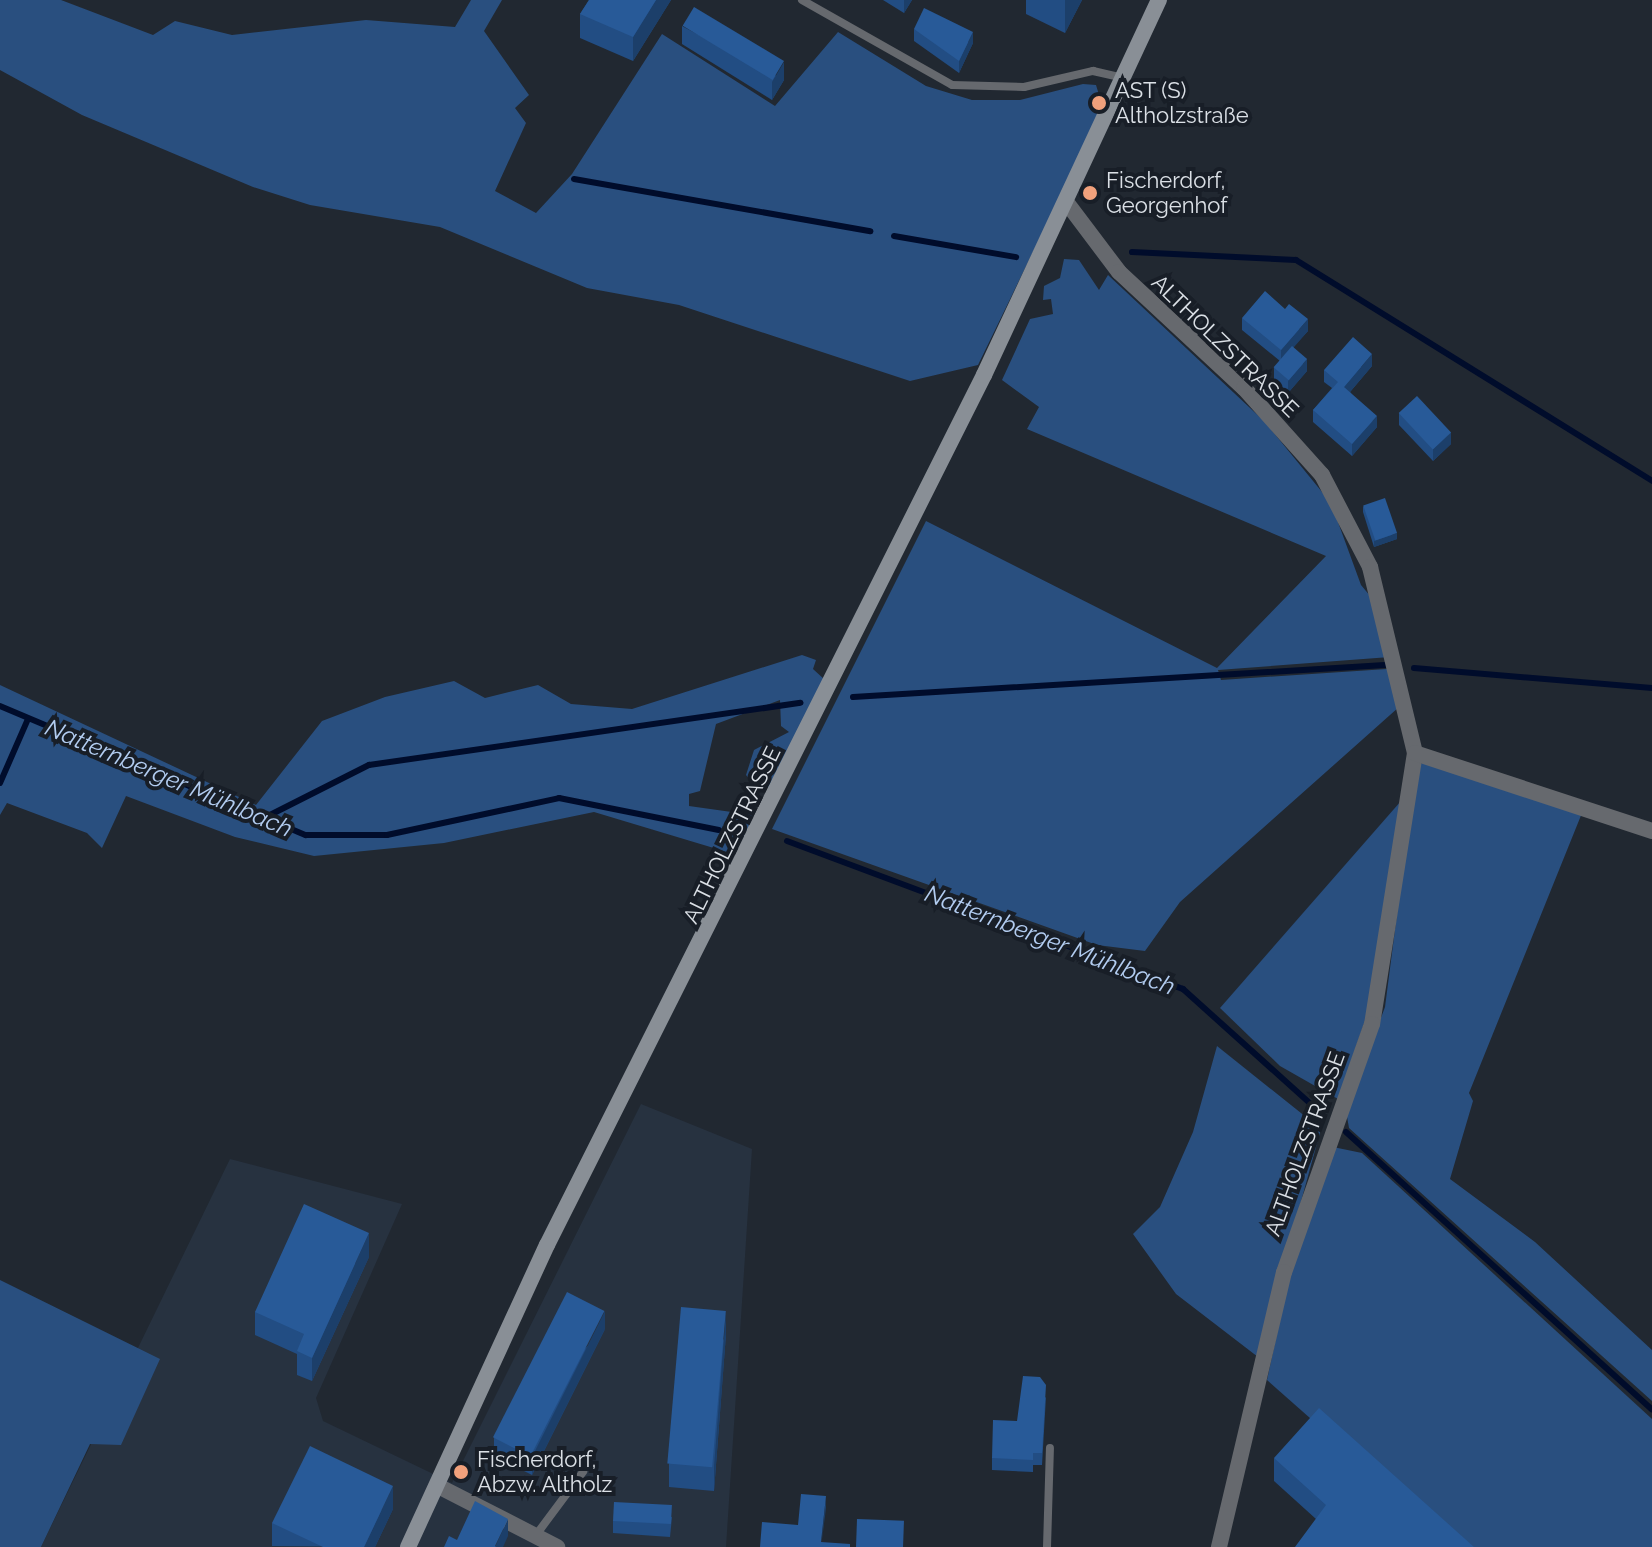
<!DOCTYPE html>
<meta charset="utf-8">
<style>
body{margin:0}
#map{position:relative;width:1652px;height:1547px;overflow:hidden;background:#212831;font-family:Raleway,sans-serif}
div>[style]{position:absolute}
.built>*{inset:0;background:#273240}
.green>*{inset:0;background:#294f7f}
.stream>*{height:6px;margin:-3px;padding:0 3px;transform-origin:3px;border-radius:3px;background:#000c2b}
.lane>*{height:8px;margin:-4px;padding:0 4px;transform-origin:4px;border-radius:4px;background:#66696e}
.street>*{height:16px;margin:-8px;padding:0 8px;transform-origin:8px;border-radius:8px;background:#66696e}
.secondary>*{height:16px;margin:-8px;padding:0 8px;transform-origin:8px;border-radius:8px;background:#898f96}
.wall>*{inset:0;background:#224d83}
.shaded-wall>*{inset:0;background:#1c3f6a}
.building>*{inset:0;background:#285a98;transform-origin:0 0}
.dots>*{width:22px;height:22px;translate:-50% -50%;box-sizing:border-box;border:4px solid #181e27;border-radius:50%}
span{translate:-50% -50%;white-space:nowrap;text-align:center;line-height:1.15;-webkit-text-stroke:8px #181e27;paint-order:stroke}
.poi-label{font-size:22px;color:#dbe0e6}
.left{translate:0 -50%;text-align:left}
.street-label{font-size:22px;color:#dbe0e6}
.water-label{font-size:24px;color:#b2ccf0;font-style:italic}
</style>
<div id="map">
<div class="built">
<div style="clip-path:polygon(641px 1104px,752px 1149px,726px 1547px,41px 1547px,230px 1159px,402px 1204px,316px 1398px,323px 1421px,452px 1483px)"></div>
</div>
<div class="green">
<div style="clip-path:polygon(0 0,61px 0,153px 35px,175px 21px,232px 35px,366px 20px,455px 27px,471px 0,502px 0,484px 31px,529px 95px,515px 108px,526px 123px,495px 191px,536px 213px,572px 174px,662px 34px,775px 106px,838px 32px,926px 86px,972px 100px,1020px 100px,1083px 84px,1096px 85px,1103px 108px,978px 365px,910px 381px,679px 305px,587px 288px,440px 227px,310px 205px,253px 187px,82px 115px,0 70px)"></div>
<div style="clip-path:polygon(1064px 259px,1079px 260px,1099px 290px,1108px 275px,1265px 422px,1331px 503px,1361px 585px,1376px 603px,1390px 657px,1218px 670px,1221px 680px,1387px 669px,1399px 707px,1180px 902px,1145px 951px,1097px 945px,772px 829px,926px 521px,1217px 668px,1326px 556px,1027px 429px,1039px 407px,1002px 380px,1030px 319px,1053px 314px,1051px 299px,1043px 300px,1044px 286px,1060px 278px)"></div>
<div style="clip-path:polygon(802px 655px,816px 660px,813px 669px,825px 680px,771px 787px,755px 786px,746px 775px,754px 750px,789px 732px,781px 726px,780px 700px,716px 724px,700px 791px,689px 794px,689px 806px,753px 815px,737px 855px,594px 812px,444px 843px,314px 856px,235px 837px,126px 796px,102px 848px,87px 833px,7px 803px,0 815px,0 685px,256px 805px,322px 721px,385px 697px,454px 681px,485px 698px,538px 685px,571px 704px,632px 709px)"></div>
<div style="clip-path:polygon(1428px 759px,1582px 813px,1469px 1093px,1473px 1101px,1450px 1179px,1535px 1242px,1652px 1350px,1652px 1401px,1349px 1128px,1346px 1111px,1385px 1007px,1416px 767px)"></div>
<div style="clip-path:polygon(1401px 801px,1368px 1012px,1338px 1099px,1280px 1066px,1220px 1008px)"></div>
<div style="clip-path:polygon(1217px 1046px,1321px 1129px,1258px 1357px,1176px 1294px,1133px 1234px,1160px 1207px,1193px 1132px)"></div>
<div style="clip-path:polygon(1333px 1147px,1362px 1153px,1652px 1419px,1652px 1547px,1456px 1547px,1267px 1380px,1288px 1282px)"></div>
<div style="clip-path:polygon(0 1280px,160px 1359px,121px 1445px,90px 1444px,41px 1547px,0 1547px)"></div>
</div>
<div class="stream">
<div style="left:574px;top:179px;width:301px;rotate:10deg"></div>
<div style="left:894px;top:236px;width:124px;rotate:9.8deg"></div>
<div style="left:1132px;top:252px;width:164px;rotate:2.8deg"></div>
<div style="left:1296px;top:260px;width:419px;rotate:31.8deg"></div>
<div style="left:1414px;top:668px;width:239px;rotate:4.8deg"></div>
<div style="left:853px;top:697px;width:533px;rotate:-3.44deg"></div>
<div style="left:0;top:706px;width:332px;rotate:22.9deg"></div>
<div style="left:306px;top:835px;width:81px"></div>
<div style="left:387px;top:835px;width:176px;rotate:-12.1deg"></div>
<div style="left:559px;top:798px;width:163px;rotate:11.3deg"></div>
<div style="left:0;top:783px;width:70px;rotate:-66.4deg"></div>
<div style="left:264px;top:818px;width:118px;rotate:-26.8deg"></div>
<div style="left:369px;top:765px;width:436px;rotate:-8.2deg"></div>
<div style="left:787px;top:841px;width:423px;rotate:20.5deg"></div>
<div style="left:1183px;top:989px;width:187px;rotate:42deg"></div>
<div style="left:1346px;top:1132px;width:413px;rotate:42.2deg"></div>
</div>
<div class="lane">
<div style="left:802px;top:0;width:172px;rotate:29.5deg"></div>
<div style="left:952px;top:85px;width:72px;rotate:1.6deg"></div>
<div style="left:1024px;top:87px;width:71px;rotate:-13.1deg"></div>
<div style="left:1093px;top:71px;width:31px;rotate:13deg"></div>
<div style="left:536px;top:1535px;width:79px;rotate:-53.3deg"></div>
<div style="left:1047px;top:1547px;width:99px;rotate:-88.3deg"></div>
</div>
<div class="street">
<div style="left:1067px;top:203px;width:86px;rotate:53deg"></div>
<div style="left:1119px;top:272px;width:171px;rotate:42.9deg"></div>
<div style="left:1244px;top:388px;width:117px;rotate:48.1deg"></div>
<div style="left:1322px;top:475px;width:104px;rotate:62.4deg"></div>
<div style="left:1370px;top:567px;width:191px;rotate:76.4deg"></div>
<div style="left:1415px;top:753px;width:274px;rotate:99deg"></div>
<div style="left:1372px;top:1024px;width:263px;rotate:109.5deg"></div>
<div style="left:1284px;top:1272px;width:283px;rotate:103.3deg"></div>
<div style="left:1415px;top:753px;width:250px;rotate:18.2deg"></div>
<div style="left:438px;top:1486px;width:134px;rotate:27.1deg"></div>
</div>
<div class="secondary">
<div style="left:408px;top:1547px;width:332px;rotate:-65.3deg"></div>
<div style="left:547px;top:1245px;width:974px;rotate:-63.33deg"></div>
<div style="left:984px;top:375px;width:414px;rotate:-65deg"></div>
</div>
<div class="wall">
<div style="clip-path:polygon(589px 0,671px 0,633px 61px,580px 38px,580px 14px)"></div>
<div style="clip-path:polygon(883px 0,912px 0,904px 13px)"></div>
<div style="clip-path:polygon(1026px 0,1082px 0,1065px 33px,1026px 14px)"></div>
<div style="clip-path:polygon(682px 26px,784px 80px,772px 100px,682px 44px)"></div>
<div style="clip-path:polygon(914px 29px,973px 43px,959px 73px,914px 41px)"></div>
<div style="clip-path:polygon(1242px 318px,1308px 331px,1293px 347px,1307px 371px,1288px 393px,1274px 380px,1274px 368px,1280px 361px,1242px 330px)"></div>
<div style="clip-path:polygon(1372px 366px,1350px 392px,1377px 427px,1352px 456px,1313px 422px,1313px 410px,1332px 388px,1324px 382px,1324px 370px)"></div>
<div style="clip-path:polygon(1399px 413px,1451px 444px,1433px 461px,1399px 425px)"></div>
<div style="clip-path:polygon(1363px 506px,1397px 539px,1374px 547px,1363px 512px)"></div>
<div style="clip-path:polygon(369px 1257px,312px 1381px,297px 1375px,297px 1354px,255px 1335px,255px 1312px)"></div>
<div style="clip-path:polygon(605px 1329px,532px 1475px,494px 1456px,494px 1438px)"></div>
<div style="clip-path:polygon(726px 1334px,714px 1491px,669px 1487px,669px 1464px)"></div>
<div style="clip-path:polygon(1046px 1397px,1042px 1465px,1033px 1465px,1033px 1472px,992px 1470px,992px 1458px,1017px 1421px)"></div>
<div style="clip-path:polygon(1274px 1458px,1474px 1547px,1316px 1519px,1274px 1481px)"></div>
<div style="clip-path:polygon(393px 1509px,375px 1547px,272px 1546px,272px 1523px)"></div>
<div style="clip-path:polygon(672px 1517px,670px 1537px,613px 1533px,613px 1521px)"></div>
</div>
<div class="shaded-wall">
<div style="clip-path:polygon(656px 0,671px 0,633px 61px,633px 37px)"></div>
<div style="clip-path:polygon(904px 0,912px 0,904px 13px)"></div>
<div style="clip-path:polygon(1065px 0,1082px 0,1065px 33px)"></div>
<div style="clip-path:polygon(973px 32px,973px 43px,959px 73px,959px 61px)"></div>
<div style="clip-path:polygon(784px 62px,784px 80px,772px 100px,772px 82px)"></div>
<div style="clip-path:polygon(1308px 319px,1308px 331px,1281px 362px,1281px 350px)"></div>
<div style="clip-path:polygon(1372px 354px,1372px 366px,1344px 399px,1344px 387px)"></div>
<div style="clip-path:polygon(1307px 359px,1307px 371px,1288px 393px,1288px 381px)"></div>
<div style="clip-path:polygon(1377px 416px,1377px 427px,1352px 456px,1352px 444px)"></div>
<div style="clip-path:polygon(1451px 432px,1451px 444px,1433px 461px,1433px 449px)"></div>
<div style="clip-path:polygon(1397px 533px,1397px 539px,1374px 547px,1374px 541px)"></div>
<div style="clip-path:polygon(369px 1233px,369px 1257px,312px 1381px,312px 1358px)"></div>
<div style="clip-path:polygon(605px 1311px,605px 1329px,532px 1475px,532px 1457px)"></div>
<div style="clip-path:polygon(726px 1311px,726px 1334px,714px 1491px,714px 1467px)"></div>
<div style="clip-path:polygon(393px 1486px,393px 1509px,375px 1547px,364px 1547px)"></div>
<div style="clip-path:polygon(826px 1496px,826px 1508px,821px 1547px)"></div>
<div style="clip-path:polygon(508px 1519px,508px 1536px,503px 1547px,495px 1547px)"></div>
</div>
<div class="building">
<div style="clip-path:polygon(589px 0,656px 0,633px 37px,580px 14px)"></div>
<div style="left:694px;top:7px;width:105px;height:22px;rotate:31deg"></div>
<div style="clip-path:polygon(924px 8px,973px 32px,959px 61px,914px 29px)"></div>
<div style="clip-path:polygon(1265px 291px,1285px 309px,1289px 304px,1308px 319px,1281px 350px,1242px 318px)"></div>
<div style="clip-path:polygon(1353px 337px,1372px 354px,1344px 387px,1377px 416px,1352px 444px,1313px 410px,1338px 382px,1324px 370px)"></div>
<div style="left:1292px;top:346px;width:20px;height:28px;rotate:41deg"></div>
<div style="left:1417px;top:396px;width:50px;height:25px;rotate:47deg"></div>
<div style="left:1385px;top:498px;width:37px;height:23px;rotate:71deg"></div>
<div style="clip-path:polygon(304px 1204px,369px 1233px,312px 1358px,297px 1351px,304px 1334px,255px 1312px)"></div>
<div style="left:567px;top:1292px;width:42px;height:163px;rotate:27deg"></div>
<div style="left:681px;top:1307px;width:45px;height:157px;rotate:5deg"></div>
<div style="clip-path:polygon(1023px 1376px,1040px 1377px,1046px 1385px,1042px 1453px,1033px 1453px,1033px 1460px,992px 1458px,993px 1420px,1017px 1421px)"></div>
<div style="clip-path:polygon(1319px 1408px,1474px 1547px,1295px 1547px,1326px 1505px,1274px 1458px)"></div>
<div style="clip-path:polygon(310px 1446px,393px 1486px,364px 1547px,323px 1547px,272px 1523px)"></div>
<div style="clip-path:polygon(801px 1494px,826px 1496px,821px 1542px,850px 1544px,850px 1547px,760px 1547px,762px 1522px,798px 1525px)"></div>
<div style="clip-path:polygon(475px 1501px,508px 1519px,495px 1546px,496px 1547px,444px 1547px,449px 1536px,457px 1540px)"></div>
<div style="left:614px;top:1502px;width:58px;height:19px;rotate:3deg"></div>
<div style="left:857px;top:1519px;width:47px;height:28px;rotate:2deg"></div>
</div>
<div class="dots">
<div style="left:1099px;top:103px;background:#f1a17c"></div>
<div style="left:1090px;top:193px;background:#f1a17c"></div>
<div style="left:461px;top:1472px;background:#f1a17c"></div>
</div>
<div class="poi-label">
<span class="left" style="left:1115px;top:103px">AST (S)<br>Altholzstraße</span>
<span class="left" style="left:1106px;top:193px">Fischerdorf,<br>Georgenhof</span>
<span class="left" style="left:477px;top:1472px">Fischerdorf,<br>Abzw. Altholz</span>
</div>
<div class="street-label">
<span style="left:1225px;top:346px;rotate:44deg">ALTHOLZSTRASSE</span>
<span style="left:732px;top:835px;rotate:-64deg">ALTHOLZSTRASSE</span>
<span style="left:1305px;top:1144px;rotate:-70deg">ALTHOLZSTRASSE</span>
</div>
<div class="water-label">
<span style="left:169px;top:778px;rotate:23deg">Natternberger Mühlbach</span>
<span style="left:1050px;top:940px;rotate:21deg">Natternberger Mühlbach</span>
</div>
</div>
